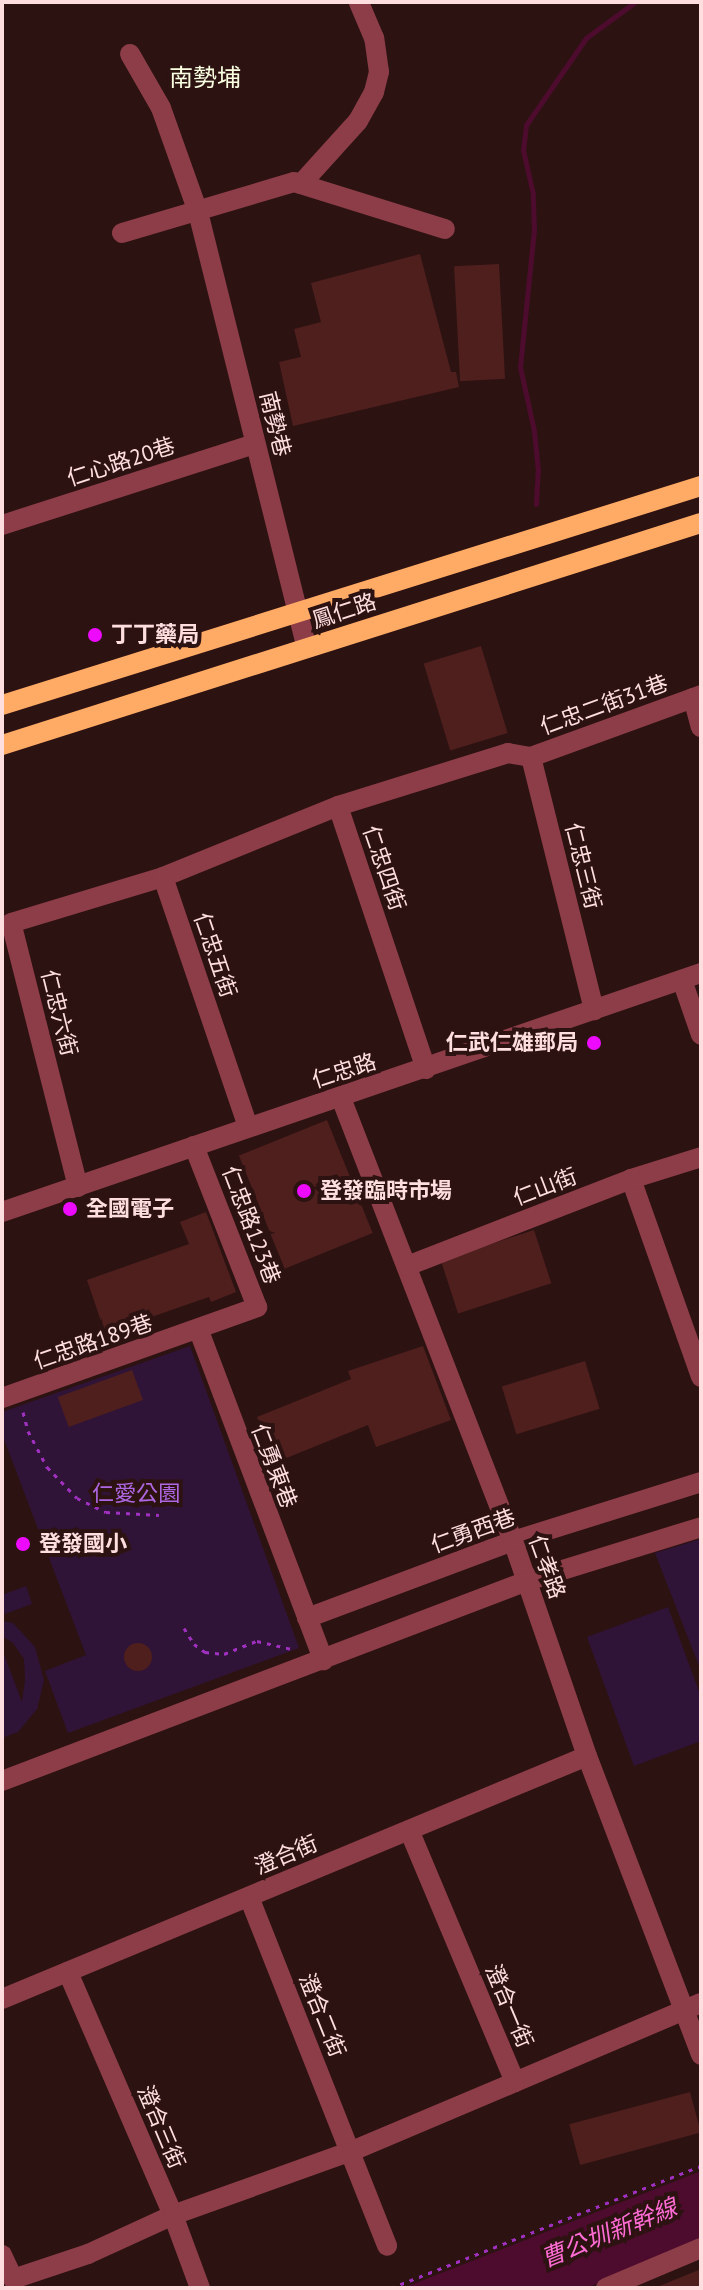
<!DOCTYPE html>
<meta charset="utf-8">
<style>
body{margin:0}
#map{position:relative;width:703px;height:2290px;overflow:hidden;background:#2d1212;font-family:"PT Sans","Noto Sans TC",sans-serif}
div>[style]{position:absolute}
.green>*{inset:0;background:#301437}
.water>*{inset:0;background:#4d0b2e}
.stream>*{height:5px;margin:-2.5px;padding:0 2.5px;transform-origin:2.5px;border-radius:2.5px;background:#4d0b2e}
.building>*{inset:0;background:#4e1f1d;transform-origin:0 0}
.round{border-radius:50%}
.path>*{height:3px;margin-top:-1.5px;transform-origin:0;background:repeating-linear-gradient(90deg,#9f30c0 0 4px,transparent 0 10px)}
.minor>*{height:20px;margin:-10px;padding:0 10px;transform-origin:10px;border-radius:10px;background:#8c3d47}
.major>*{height:20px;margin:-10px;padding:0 10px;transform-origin:10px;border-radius:10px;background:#ffab65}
.dots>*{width:22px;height:22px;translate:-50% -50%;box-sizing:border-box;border:4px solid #2d1212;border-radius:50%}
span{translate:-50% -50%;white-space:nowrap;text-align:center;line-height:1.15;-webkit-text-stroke:8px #2d1212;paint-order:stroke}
.street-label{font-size:22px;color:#ffdee0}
.poi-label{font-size:22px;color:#ffdee0;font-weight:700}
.left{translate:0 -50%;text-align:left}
.right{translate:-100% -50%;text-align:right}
.park-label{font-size:22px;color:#ae67e2}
.neighbourhood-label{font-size:24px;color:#f9ffe0}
.water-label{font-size:24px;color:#ff6cd4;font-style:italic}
.frame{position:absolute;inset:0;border:4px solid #ffdee0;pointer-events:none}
</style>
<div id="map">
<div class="green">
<div style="clip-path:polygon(190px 1346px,299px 1648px,68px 1733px,45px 1671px,86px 1655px,2px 1434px,2px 1412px)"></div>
<div style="clip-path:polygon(701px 1539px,701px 1671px,655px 1553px)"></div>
<div style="clip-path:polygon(26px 1586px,32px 1604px,2px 1615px,2px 1595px)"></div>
<div style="clip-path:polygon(668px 1607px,701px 1697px,701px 1741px,634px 1766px,587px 1637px)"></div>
<div style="clip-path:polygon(2px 1621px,13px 1623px,35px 1647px,44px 1680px,37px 1709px,18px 1732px,2px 1738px,2px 1649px,22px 1702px,25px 1680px,24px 1659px,13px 1643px,2px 1636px)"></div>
</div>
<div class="water">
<div style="clip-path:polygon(701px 2171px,701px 2245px,586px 2288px,403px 2288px)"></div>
</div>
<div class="stream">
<div style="left:536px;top:504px;width:33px;rotate:-87deg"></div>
<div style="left:538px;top:471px;width:40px;rotate:-95.7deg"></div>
<div style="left:534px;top:431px;width:66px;rotate:-102.3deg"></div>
<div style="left:520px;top:367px;width:138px;rotate:-84.2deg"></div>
<div style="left:534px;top:230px;width:36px;rotate:-92deg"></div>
<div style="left:533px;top:194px;width:45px;rotate:-102.8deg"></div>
<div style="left:523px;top:150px;width:25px;rotate:-83deg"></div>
<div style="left:526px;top:125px;width:106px;rotate:-55.4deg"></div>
<div style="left:586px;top:38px;width:61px;rotate:-36.3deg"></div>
</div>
<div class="building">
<div style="clip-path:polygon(420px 254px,451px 372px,456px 372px,459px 387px,293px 426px,279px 362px,301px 357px,294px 329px,321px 322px,311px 283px)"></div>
<div style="left:499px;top:264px;width:115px;height:45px;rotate:87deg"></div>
<div style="left:481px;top:646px;width:91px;height:60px;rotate:73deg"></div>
<div style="left:327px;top:1120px;width:122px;height:95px;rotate:68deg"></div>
<div style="clip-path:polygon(206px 1212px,236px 1292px,211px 1302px,209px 1297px,105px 1333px,87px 1280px,189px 1244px,180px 1222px)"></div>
<div style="left:534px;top:1230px;width:56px;height:98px;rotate:72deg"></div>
<div style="clip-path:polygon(423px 1346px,451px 1420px,376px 1447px,368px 1425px,274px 1463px,257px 1417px,351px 1379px,348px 1371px)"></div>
<div style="left:585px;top:1361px;width:50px;height:87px;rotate:73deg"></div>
<div style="left:132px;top:1370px;width:32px;height:79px;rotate:70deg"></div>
<div class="round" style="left:124px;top:1643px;width:28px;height:28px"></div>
<div style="left:690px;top:2092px;width:42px;height:125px;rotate:75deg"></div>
<div style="clip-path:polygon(701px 2269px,701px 2288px,657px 2288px,657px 2287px)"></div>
</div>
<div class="path">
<div style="left:23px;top:1412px;width:20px;rotate:75deg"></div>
<div style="left:28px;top:1431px;width:41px;rotate:62.2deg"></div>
<div style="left:47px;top:1467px;width:43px;rotate:45.9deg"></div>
<div style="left:77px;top:1498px;width:32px;rotate:26deg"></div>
<div style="left:106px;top:1512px;width:53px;rotate:3.2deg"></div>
<div style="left:184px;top:1628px;width:19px;rotate:58deg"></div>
<div style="left:194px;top:1644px;width:14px;rotate:36deg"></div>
<div style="left:205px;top:1652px;width:19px;rotate:6deg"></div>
<div style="left:224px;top:1654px;width:35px;rotate:-22deg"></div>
<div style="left:257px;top:1641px;width:36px;rotate:13deg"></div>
<div style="left:391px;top:2288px;width:333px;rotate:-21.5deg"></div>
</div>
<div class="minor">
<div style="left:130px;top:54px;width:62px;rotate:60.1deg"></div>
<div style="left:161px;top:108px;width:110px;rotate:70.4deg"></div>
<div style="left:198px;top:212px;width:449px;rotate:76deg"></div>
<div style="left:301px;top:184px;width:85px;rotate:-47.9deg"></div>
<div style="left:358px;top:121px;width:33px;rotate:-61deg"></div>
<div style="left:374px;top:92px;width:21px;rotate:-76deg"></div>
<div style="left:379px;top:72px;width:34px;rotate:-98deg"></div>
<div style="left:374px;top:38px;width:39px;rotate:-113deg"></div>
<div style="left:122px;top:233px;width:179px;rotate:-16.5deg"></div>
<div style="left:294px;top:182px;width:158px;rotate:17.3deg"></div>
<div style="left:2px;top:525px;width:266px;rotate:-17.8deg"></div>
<div style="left:693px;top:698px;width:30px;rotate:75deg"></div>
<div style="left:531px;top:757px;width:181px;rotate:-20deg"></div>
<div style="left:163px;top:877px;width:189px;rotate:-22.1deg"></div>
<div style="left:682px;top:980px;width:58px;rotate:70.9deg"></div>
<div style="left:426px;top:1069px;width:277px;rotate:-108.5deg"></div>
<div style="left:338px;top:806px;width:178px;rotate:-17.3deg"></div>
<div style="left:508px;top:753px;width:23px;rotate:10deg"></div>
<div style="left:531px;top:757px;width:261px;rotate:76deg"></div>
<div style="left:341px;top:1098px;width:475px;rotate:68.8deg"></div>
<div style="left:513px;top:1541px;width:227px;rotate:71deg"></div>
<div style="left:587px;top:1756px;width:320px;rotate:69.1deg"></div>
<div style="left:631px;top:1179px;width:210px;rotate:70.5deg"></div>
<div style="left:78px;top:1187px;width:272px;rotate:-104.2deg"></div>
<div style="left:11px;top:923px;width:159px;rotate:-16.8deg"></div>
<div style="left:163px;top:877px;width:264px;rotate:71.2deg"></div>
<div style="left:2px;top:1212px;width:739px;rotate:-18.88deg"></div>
<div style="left:407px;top:1266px;width:240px;rotate:-21.2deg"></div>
<div style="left:631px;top:1179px;width:73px;rotate:-17.4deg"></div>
<div style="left:199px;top:1331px;width:352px;rotate:69.3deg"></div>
<div style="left:2px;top:1398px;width:271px;rotate:-19.6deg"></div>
<div style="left:257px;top:1307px;width:173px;rotate:-111.4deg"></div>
<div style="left:307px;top:1618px;width:220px;rotate:-20.5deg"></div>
<div style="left:513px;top:1541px;width:197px;rotate:-17.4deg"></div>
<div style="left:2px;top:1781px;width:562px;rotate:-20.85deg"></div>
<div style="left:527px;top:1581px;width:182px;rotate:-17.2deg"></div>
<div style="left:249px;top:1897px;width:375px;rotate:68.4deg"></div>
<div style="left:2px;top:1999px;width:633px;rotate:-22.56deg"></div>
<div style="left:515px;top:2082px;width:202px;rotate:-23deg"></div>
<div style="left:2px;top:2255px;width:26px;rotate:65deg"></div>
<div style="left:13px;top:2279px;width:79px;rotate:-18.4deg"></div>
<div style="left:88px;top:2254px;width:94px;rotate:-24.6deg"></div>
<div style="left:173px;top:2215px;width:265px;rotate:-113.4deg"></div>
<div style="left:200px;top:2288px;width:78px;rotate:-110.3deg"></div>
<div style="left:173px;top:2215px;width:190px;rotate:-19.7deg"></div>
<div style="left:352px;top:2151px;width:177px;rotate:-22.9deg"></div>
<div style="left:515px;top:2082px;width:273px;rotate:-112.8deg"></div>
<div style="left:606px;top:2288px;width:103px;rotate:-22.8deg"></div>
</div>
<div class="major">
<div style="left:2px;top:705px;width:733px;rotate:-17.4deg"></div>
<div style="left:2px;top:745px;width:733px;rotate:-17.62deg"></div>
</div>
<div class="dots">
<div style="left:95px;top:635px;background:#ed0aff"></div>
<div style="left:594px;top:1043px;background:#ed0aff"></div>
<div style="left:304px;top:1191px;background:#ed0aff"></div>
<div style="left:70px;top:1209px;background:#ed0aff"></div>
<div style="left:23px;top:1544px;background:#ed0aff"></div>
</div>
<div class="street-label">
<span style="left:275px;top:424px;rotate:76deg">南勢巷</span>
<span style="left:121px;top:462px;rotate:-18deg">仁心路20巷</span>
<span style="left:344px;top:611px;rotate:-18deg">鳳仁路</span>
<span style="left:604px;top:705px;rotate:-20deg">仁忠二街31巷</span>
<span style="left:583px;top:866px;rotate:76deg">仁忠三街</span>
<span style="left:384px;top:868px;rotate:71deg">仁忠四街</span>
<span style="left:215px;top:955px;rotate:71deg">仁忠五街</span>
<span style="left:59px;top:1013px;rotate:76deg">仁忠六街</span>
<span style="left:344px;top:1071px;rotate:-18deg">仁忠路</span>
<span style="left:545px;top:1187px;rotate:-21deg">仁山街</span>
<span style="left:251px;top:1225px;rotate:69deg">仁忠路123巷</span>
<span style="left:93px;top:1342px;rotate:-19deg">仁忠路189巷</span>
<span style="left:274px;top:1466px;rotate:69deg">仁勇東巷</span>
<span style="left:473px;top:1531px;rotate:-20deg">仁勇西巷</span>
<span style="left:547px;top:1567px;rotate:70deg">仁孝路</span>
<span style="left:286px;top:1855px;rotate:-23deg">澄合街</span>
<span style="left:509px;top:2006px;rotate:67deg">澄合一街</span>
<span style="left:322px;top:2015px;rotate:68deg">澄合二街</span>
<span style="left:161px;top:2127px;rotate:67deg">澄合三街</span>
</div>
<div class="poi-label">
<span class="left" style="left:111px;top:635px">丁丁藥局</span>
<span class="right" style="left:578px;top:1043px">仁武仁雄郵局</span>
<span class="left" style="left:320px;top:1191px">登發臨時市場</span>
<span class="left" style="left:86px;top:1209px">全國電子</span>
<span class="left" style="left:39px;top:1544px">登發國小</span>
</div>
<div class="park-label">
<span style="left:136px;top:1494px">仁愛公園</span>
</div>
<div class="neighbourhood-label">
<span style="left:205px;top:78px">南勢埔</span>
</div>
<div class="water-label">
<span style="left:609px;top:2233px;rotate:-22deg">曹公圳新幹線</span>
</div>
<div class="frame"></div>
</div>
